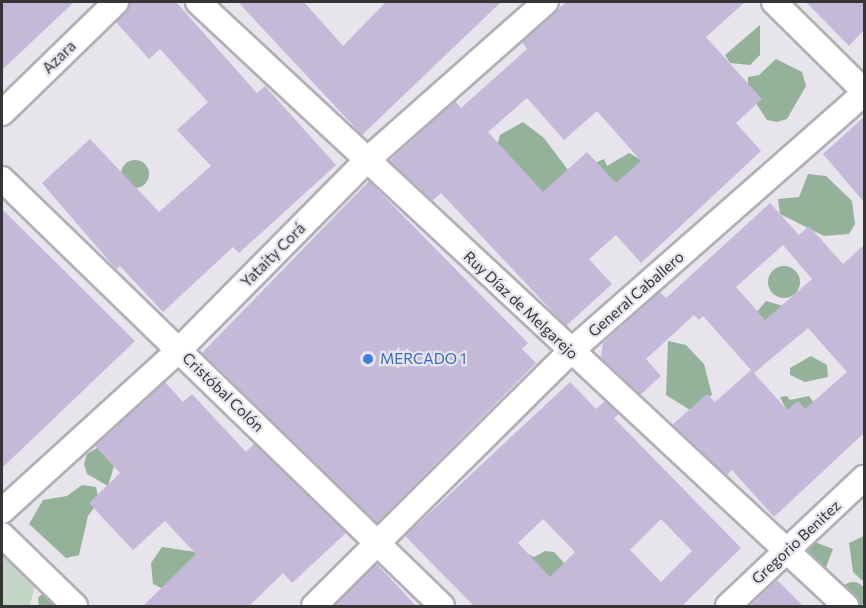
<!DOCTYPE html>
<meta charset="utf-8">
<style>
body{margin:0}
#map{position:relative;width:866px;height:608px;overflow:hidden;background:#e7e4ec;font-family:Commissioner,sans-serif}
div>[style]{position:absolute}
.green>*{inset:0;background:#c4d6c7}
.forest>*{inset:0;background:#94b199}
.round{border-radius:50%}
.building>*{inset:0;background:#c5b9d9}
.roads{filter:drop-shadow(2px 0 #b2afb6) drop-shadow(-2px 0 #b2afb6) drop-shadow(0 2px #b2afb6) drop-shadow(0 -2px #b2afb6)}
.street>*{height:24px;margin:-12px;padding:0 12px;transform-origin:12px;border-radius:12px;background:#fff}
.dots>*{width:16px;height:16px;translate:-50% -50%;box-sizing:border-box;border:3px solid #e7e4ec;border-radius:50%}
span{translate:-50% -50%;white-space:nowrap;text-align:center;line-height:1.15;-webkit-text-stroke:4.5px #e7e4ec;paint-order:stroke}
.street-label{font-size:15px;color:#353437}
.shop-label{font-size:15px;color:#366cbe}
.left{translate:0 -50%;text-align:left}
.frame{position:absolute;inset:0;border:3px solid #353437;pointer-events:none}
</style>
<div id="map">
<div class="green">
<div style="clip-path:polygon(2px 551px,35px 585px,30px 606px,2px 606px)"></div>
</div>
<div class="forest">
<div style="clip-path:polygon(760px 25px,760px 55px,750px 65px,730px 63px,725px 55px)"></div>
<div style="clip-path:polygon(776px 59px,802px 72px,806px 86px,787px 119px,777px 122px,767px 120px,748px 91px,748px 77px,759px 75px)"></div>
<div style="clip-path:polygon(523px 122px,544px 138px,568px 170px,542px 195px,497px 146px,500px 135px)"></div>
<div style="clip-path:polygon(629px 153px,643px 161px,617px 185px,595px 163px,604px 159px,607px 166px)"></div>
<div class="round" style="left:121px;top:160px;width:28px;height:28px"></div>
<div style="clip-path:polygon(808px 174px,826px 176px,852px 201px,855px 224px,849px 234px,824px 236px,780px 214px,778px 199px,799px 197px)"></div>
<div class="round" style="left:768px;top:266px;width:32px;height:32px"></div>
<div style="clip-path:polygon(766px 301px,783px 306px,774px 332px,756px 313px)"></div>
<div style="clip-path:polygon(668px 341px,686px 345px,704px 364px,712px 395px,690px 410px,666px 395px)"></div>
<div style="clip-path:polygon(811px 356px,827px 365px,828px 377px,805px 382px,790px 375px,790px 368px)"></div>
<div style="clip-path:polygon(787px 396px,790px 400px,809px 396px,814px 403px,800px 419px,786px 409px,780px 397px)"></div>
<div style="clip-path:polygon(100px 446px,114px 466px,108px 486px,87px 474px,84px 464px,87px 454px)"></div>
<div style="clip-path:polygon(82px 485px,96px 487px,99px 501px,88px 516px,79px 555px,66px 558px,29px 524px,43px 500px,67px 496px)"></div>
<div style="clip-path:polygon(864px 536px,864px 582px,853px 572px,849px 543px)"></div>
<div style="clip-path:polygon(812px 541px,833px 549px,823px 575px,797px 552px)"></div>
<div style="clip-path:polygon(162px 547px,202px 553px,166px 590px,153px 584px,151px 563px)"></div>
<div style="clip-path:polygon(545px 551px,554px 552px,566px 565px,546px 580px,524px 552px,534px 557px)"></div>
<div class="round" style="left:840px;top:582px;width:26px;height:26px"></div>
<div style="clip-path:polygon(45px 591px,66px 606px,39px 606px,38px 598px)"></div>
</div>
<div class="building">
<div style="clip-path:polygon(2px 2px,74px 2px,2px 70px)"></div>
<div style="clip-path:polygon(130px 2px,176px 2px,257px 93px,265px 86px,336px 165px,239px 253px,233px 247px,163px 312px,120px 266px,116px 269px,42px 183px,90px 139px,159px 212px,211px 166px,177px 130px,208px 102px,160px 49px,149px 59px,116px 22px)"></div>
<div style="clip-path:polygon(238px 2px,304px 2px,343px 46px,386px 2px,501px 2px,362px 135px)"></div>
<div style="clip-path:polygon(evenodd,566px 2px,745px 2px,706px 37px,762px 99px,736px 123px,761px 151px,641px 263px,616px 235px,589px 259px,612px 284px,566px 326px,441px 193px,432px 201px,389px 161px,455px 101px,461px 108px,527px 49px,522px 42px,566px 2px,527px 98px,564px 140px,597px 111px,641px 161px,616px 183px,587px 152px,543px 192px,488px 132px,527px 98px)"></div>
<div style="clip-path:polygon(806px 2px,864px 2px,864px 30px,849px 46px)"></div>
<div style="clip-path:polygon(864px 117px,864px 202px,823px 154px)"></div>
<div style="clip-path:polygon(369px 181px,528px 343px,522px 349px,536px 363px,377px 523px,202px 353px)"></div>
<div style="clip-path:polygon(evenodd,770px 203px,799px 235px,809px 226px,843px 264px,864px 245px,864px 433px,774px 517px,732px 470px,727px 475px,672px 425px,707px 394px,715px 402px,751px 370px,703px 316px,699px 320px,694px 315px,646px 359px,661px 376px,640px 395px,601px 358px,603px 343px,660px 292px,666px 298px,770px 203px,783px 245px,812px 279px,765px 320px,736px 287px,783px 245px,770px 203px,808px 328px,847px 372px,805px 409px,798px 401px,787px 410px,754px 373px,808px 328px)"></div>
<div style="clip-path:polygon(2px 209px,135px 341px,2px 468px)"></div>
<div style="clip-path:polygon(165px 382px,183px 402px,192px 394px,246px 452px,254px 444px,346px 533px,292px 583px,283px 573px,249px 606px,143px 606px,196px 554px,165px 521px,133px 550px,89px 503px,120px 473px,95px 446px)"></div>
<div style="clip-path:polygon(evenodd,570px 382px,596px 409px,605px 401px,619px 414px,614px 418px,741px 548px,682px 606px,474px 606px,405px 536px,570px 382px,543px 519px,575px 552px,550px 577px,518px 543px,543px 519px,570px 382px,661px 519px,692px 551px,661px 582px,630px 550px,661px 519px)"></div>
<div style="clip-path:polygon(377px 564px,416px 606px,334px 606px)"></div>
<div style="clip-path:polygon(777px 580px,803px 606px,750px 606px)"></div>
</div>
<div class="roads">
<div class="street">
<div style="left:198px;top:2px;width:886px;rotate:42.99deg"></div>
<div style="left:774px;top:2px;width:127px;rotate:44.7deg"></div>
<div style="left:2px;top:113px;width:159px;rotate:-44.2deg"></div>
<div style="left:2px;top:179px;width:613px;rotate:44.14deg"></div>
<div style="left:2px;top:511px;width:241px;rotate:-42.3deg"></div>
<div style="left:180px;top:349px;width:264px;rotate:-45.3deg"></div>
<div style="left:366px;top:161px;width:240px;rotate:-41.5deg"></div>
<div style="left:2px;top:535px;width:102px;rotate:44.2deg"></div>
<div style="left:314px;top:606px;width:362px;rotate:-44.8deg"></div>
<div style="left:571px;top:351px;width:390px;rotate:-41.3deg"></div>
<div style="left:728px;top:606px;width:187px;rotate:-43.3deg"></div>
</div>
</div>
<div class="dots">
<div style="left:368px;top:359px;background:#3f7fe0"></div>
</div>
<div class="street-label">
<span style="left:59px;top:57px;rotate:-44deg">Azara</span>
<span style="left:273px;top:255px;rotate:-45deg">Yataity Corá</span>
<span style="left:636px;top:294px;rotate:-41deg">General Caballero</span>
<span style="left:521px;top:305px;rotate:43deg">Ruy Díaz de Melgarejo</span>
<span style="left:223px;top:392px;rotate:44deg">Cristóbal Colón</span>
<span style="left:796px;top:542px;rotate:-43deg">Gregorio Benitez</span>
</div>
<div class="shop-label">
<span class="left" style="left:380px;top:359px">MERCADO 1</span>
</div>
<div class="frame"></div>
</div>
